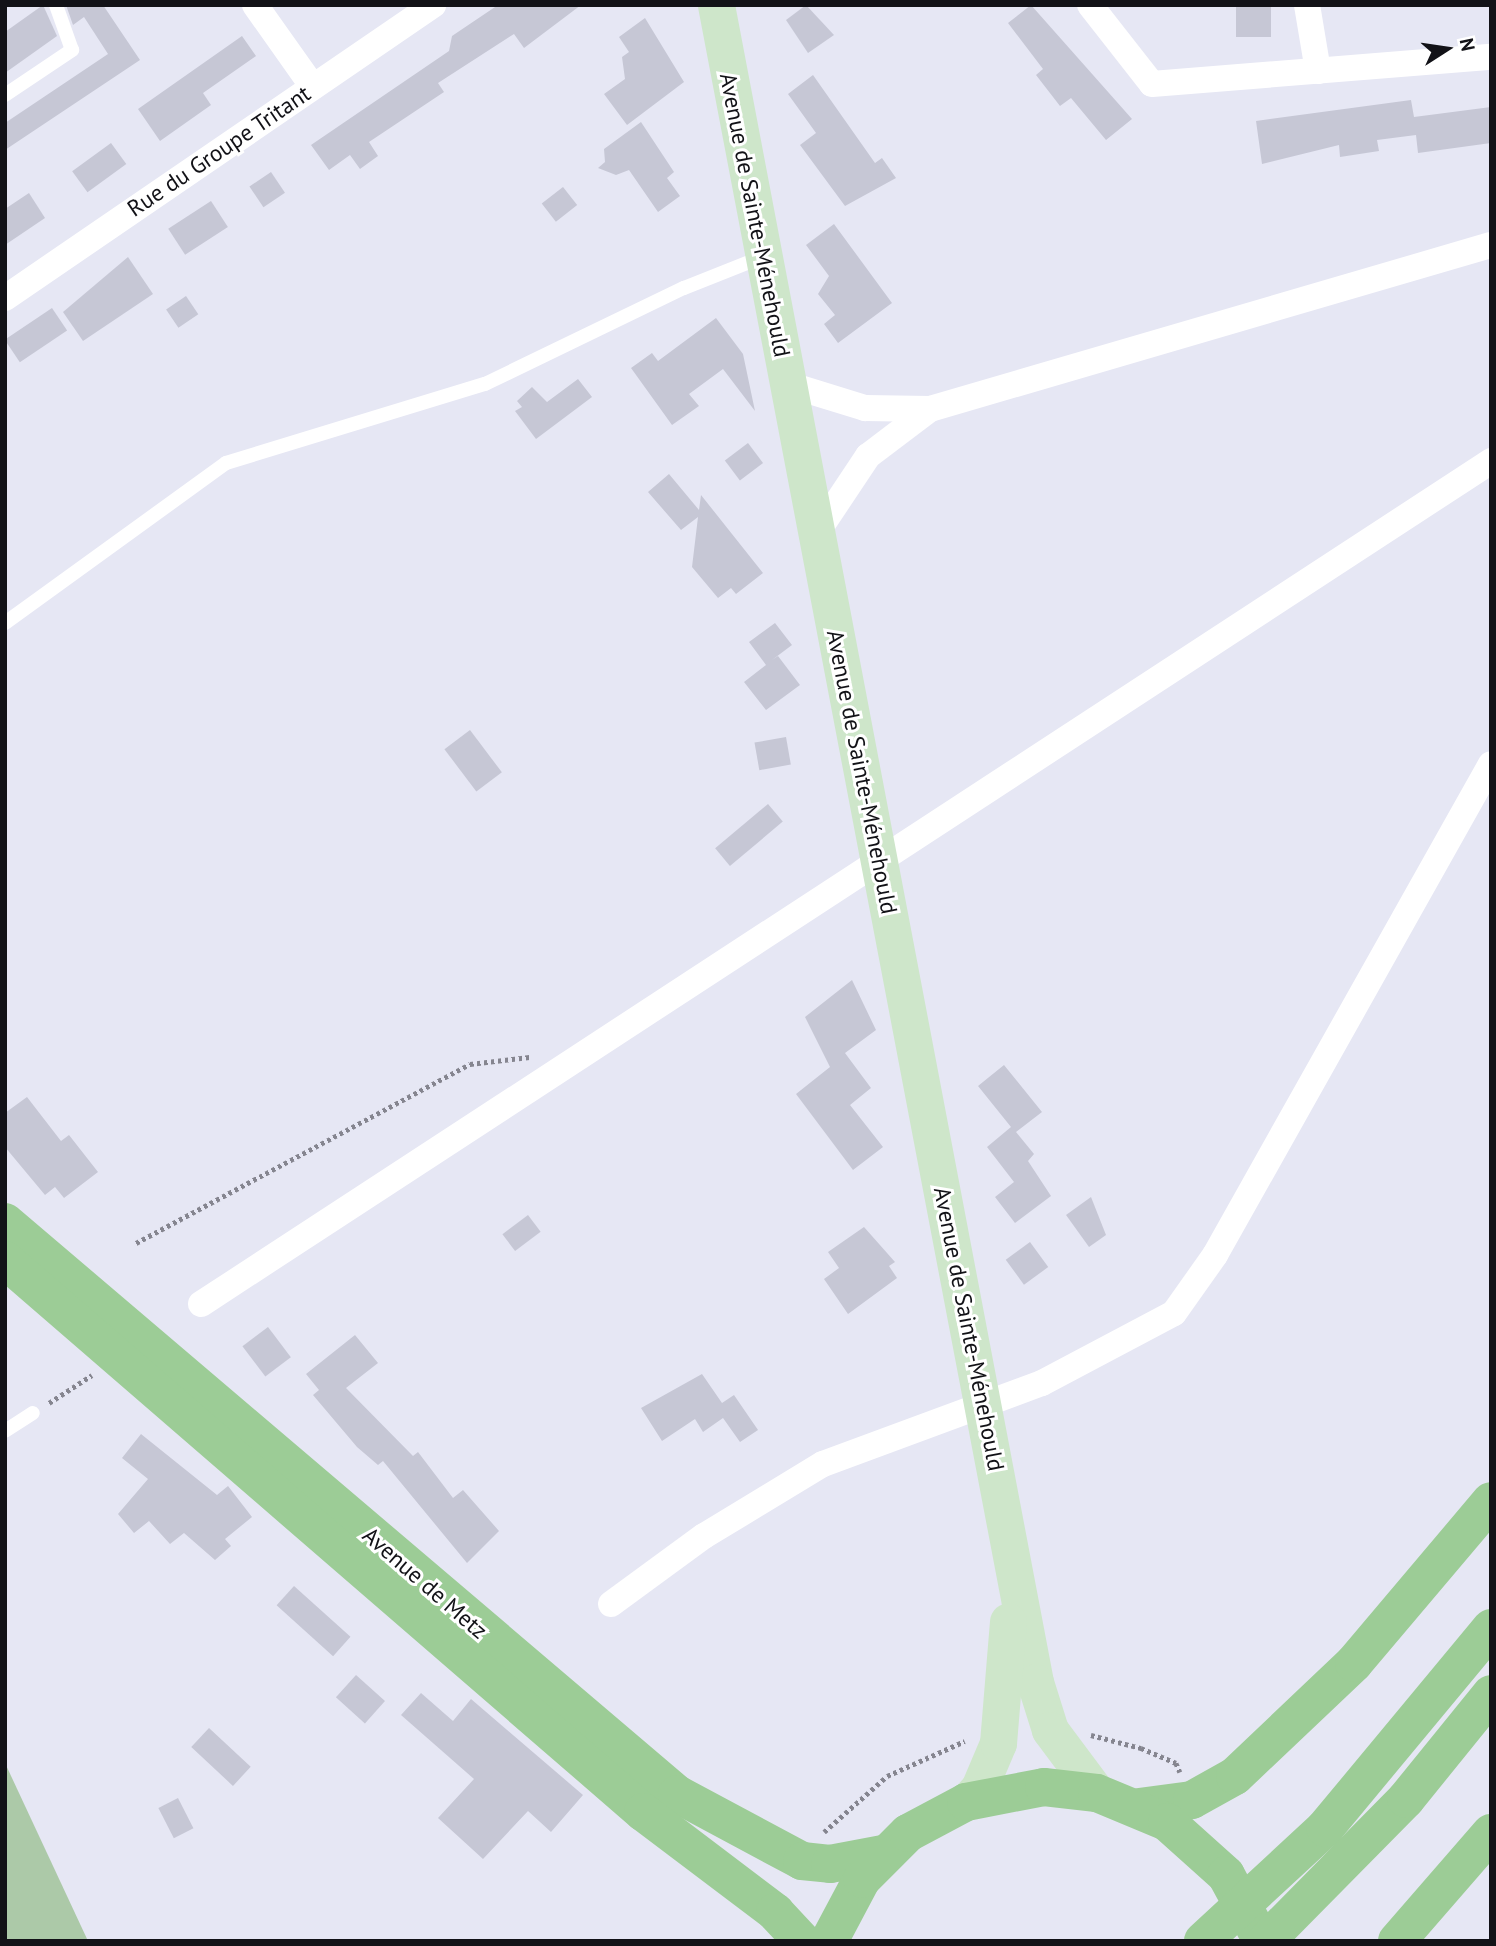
<!DOCTYPE html>
<meta charset="utf-8">
<style>
body{margin:0}
#map{position:relative;width:1496px;height:1946px;overflow:hidden;background:#e6e7f4;font-family:"PT Sans",sans-serif}
div>[style]{position:absolute}
.green>*{inset:0;background:#acc9a8}
.building>*{inset:0;background:#c6c7d5;transform-origin:0 0}
.path>*{height:4.5px;margin-top:-2.25px;transform-origin:0;background:repeating-linear-gradient(90deg,#85858f 0 3.5px,transparent 0 7px)}
.service>*{height:14px;margin:-7px;padding:0 7px;transform-origin:7px;border-radius:7px;background:#fff}
.minor>*{height:26px;margin:-13px;padding:0 13px;transform-origin:13px;border-radius:13px;background:#fff}
.secondary>*{height:37px;margin:-18.5px;padding:0 18.5px;transform-origin:18.5px;border-radius:18.5px;background:#cee6ca}
.primary>*{height:38px;margin:-19px;padding:0 19px;transform-origin:19px;border-radius:19px;background:#9ccc96}
span{translate:-50% -50%;white-space:nowrap;text-align:center;line-height:1.15;-webkit-text-stroke:6px #fff;paint-order:stroke}
.street-label{font-size:23px;color:#121217}
.frame{position:absolute;inset:0;border:7px solid #121217;pointer-events:none}
.north{position:absolute;left:1412px;top:14px;width:70px;height:70px;-webkit-text-stroke:5px #fff;paint-order:stroke;rotate:78deg;font-size:19px;font-weight:700;line-height:28px;text-align:center;color:#121217}
.north::after{content:'';display:block;margin:auto;width:24px;height:32px;background:#121217;clip-path:polygon(50% 0,100% 100%,50% 72%,0 100%)}
</style>
<div id="map">
<div class="green">
<div style="clip-path:polygon(5px 1763px,88px 1941px,5px 1941px)"></div>
</div>
<div class="building">
<div style="clip-path:polygon(43px 5px,57px 36px,5px 73px,5px 32px)"></div>
<div style="clip-path:polygon(66px 5px,103px 5px,140px 60px,5px 150px,5px 123px,108px 54px,84px 17px,73px 25px)"></div>
<div style="clip-path:polygon(498px 5px,581px 5px,524px 48px,514px 34px,438px 83px,444px 92px,369px 142px,378px 156px,360px 169px,350px 155px,329px 170px,311px 145px,449px 51px,452px 36px)"></div>
<div style="clip-path:polygon(806px 5px,834px 35px,808px 53px,786px 20px)"></div>
<div style="clip-path:polygon(1031px 5px,1132px 119px,1106px 140px,1071px 98px,1060px 106px,1036px 75px,1043px 69px,1008px 23px)"></div>
<div style="left:1236px;top:5px;width:35px;height:32px"></div>
<div style="clip-path:polygon(645px 18px,684px 82px,627px 125px,604px 94px,625px 79px,622px 57px,629px 52px,619px 37px)"></div>
<div style="clip-path:polygon(242px 36px,256px 56px,203px 93px,211px 105px,160px 141px,138px 109px)"></div>
<div style="clip-path:polygon(813px 75px,875px 163px,882px 158px,896px 178px,845px 206px,800px 145px,816px 133px,788px 94px)"></div>
<div style="clip-path:polygon(1411px 100px,1414px 117px,1491px 107px,1491px 143px,1418px 153px,1416px 135px,1377px 140px,1379px 151px,1340px 157px,1339px 145px,1262px 164px,1256px 121px)"></div>
<div style="clip-path:polygon(641px 122px,674px 172px,667px 178px,680px 196px,658px 212px,629px 170px,616px 175px,598px 168px,605px 162px,604px 149px)"></div>
<div style="left:111px;top:143px;width:26px;height:48px;rotate:54deg"></div>
<div style="left:271px;top:172px;width:25px;height:26px;rotate:56deg"></div>
<div style="left:563px;top:187px;width:23px;height:27px;rotate:52deg"></div>
<div style="clip-path:polygon(29px 193px,45px 218px,5px 245px,5px 209px)"></div>
<div style="left:211px;top:201px;width:31px;height:51px;rotate:57deg"></div>
<div style="clip-path:polygon(834px 224px,892px 303px,838px 343px,824px 324px,835px 315px,818px 294px,829px 276px,806px 245px)"></div>
<div style="clip-path:polygon(128px 257px,153px 294px,83px 341px,63px 312px)"></div>
<div style="left:186px;top:296px;width:22px;height:24px;rotate:56deg"></div>
<div style="left:52px;top:308px;width:27px;height:57px;rotate:56deg"></div>
<div style="clip-path:polygon(716px 318px,743px 354px,755px 411px,723px 369px,689px 394px,699px 406px,672px 425px,631px 368px,652px 353px,658px 361px)"></div>
<div style="clip-path:polygon(578px 379px,592px 397px,536px 439px,515px 411px,522px 407px,517px 401px,532px 387px,547px 402px)"></div>
<div style="left:748px;top:443px;width:25px;height:29px;rotate:53deg"></div>
<div style="clip-path:polygon(669px 474px,699px 510px,701px 495px,763px 573px,736px 594px,731px 588px,718px 598px,692px 567px,698px 517px,681px 530px,648px 492px)"></div>
<div style="clip-path:polygon(775px 623px,792px 645px,772px 660px,778px 656px,800px 685px,766px 710px,744px 682px,766px 665px,749px 642px)"></div>
<div style="left:470px;top:730px;width:53px;height:32px;rotate:53deg"></div>
<div style="left:786px;top:737px;width:28px;height:32px;rotate:80deg"></div>
<div style="left:768px;top:804px;width:23px;height:69px;rotate:50deg"></div>
<div style="clip-path:polygon(852px 980px,876px 1030px,845px 1053px,871px 1088px,850px 1105px,883px 1147px,853px 1170px,796px 1094px,830px 1067px,805px 1017px)"></div>
<div style="clip-path:polygon(1004px 1065px,1042px 1112px,1016px 1132px,1034px 1154px,1028px 1161px,1051px 1196px,1015px 1223px,995px 1197px,1014px 1182px,987px 1147px,1011px 1127px,978px 1086px)"></div>
<div style="clip-path:polygon(27px 1097px,61px 1141px,69px 1135px,98px 1172px,64px 1198px,55px 1187px,45px 1195px,5px 1147px,5px 1113px)"></div>
<div style="clip-path:polygon(1091px 1197px,1106px 1235px,1089px 1247px,1066px 1215px)"></div>
<div style="left:528px;top:1215px;width:21px;height:32px;rotate:53deg"></div>
<div style="clip-path:polygon(864px 1227px,895px 1262px,889px 1266px,897px 1278px,848px 1314px,824px 1279px,839px 1268px,828px 1252px)"></div>
<div style="left:1030px;top:1242px;width:31px;height:30px;rotate:54deg"></div>
<div style="left:268px;top:1327px;width:38px;height:32px;rotate:53deg"></div>
<div style="clip-path:polygon(355px 1335px,378px 1363px,346px 1388px,413px 1456px,418px 1452px,453px 1498px,463px 1490px,499px 1531px,467px 1563px,383px 1461px,378px 1465px,357px 1447px,313px 1395px,319px 1390px,306px 1374px)"></div>
<div style="clip-path:polygon(702px 1374px,722px 1403px,734px 1395px,758px 1430px,740px 1442px,723px 1418px,703px 1432px,695px 1419px,662px 1441px,641px 1408px)"></div>
<div style="clip-path:polygon(141px 1434px,217px 1495px,228px 1486px,252px 1517px,225px 1539px,231px 1546px,215px 1560px,184px 1533px,170px 1544px,149px 1521px,134px 1533px,118px 1514px,148px 1479px,122px 1458px)"></div>
<div style="left:294px;top:1586px;width:76px;height:26px;rotate:42deg"></div>
<div style="left:356px;top:1675px;width:39px;height:30px;rotate:42deg"></div>
<div style="clip-path:polygon(421px 1693px,453px 1721px,471px 1699px,583px 1795px,551px 1832px,528px 1811px,483px 1859px,438px 1818px,474px 1779px,401px 1715px)"></div>
<div style="left:209px;top:1728px;width:57px;height:26px;rotate:43deg"></div>
<div style="left:178px;top:1798px;width:34px;height:22px;rotate:63deg"></div>
</div>
<div class="path">
<div style="left:136px;top:1243px;width:379px;rotate:-28.2deg"></div>
<div style="left:470px;top:1064px;width:60px;rotate:-6.7deg"></div>
<div style="left:49px;top:1403px;width:51px;rotate:-33.1deg"></div>
<div style="left:1091px;top:1735px;width:52px;rotate:14.6deg"></div>
<div style="left:1141px;top:1748px;width:38px;rotate:23deg"></div>
<div style="left:1176px;top:1763px;width:10px;rotate:66deg"></div>
<div style="left:824px;top:1832px;width:84px;rotate:-41.6deg"></div>
<div style="left:887px;top:1776px;width:85px;rotate:-24.2deg"></div>
</div>
<div class="service">
<div style="left:5px;top:95px;width:81px;rotate:-33.9deg"></div>
<div style="left:72px;top:50px;width:48px;rotate:-109.6deg"></div>
<div style="left:5px;top:623px;width:273px;rotate:-35.9deg"></div>
<div style="left:226px;top:463px;width:271px;rotate:-17deg"></div>
<div style="left:485px;top:384px;width:221px;rotate:-25.8deg"></div>
<div style="left:684px;top:288px;width:84px;rotate:-21.7deg"></div>
<div style="left:5px;top:1431px;width:33px;rotate:-33deg"></div>
</div>
<div class="minor">
<div style="left:255px;top:5px;width:100px;rotate:54.7deg"></div>
<div style="left:1090px;top:5px;width:100px;rotate:51.9deg"></div>
<div style="left:1152px;top:84px;width:340px;rotate:-4.6deg"></div>
<div style="left:1307px;top:5px;width:67px;rotate:80.5deg"></div>
<div style="left:5px;top:298px;width:519px;rotate:-34.39deg"></div>
<div style="left:787px;top:384px;width:82px;rotate:17.1deg"></div>
<div style="left:865px;top:408px;width:65px;rotate:0.9deg"></div>
<div style="left:930px;top:409px;width:584px;rotate:-16.3deg"></div>
<div style="left:816px;top:534px;width:94px;rotate:-56.3deg"></div>
<div style="left:868px;top:456px;width:78px;rotate:-37.2deg"></div>
<div style="left:201px;top:1304px;width:1541px;rotate:-33.16deg"></div>
<div style="left:611px;top:1604px;width:115px;rotate:-36.2deg"></div>
<div style="left:704px;top:1536px;width:139px;rotate:-31.2deg"></div>
<div style="left:823px;top:1464px;width:233px;rotate:-20.3deg"></div>
<div style="left:1042px;top:1383px;width:149px;rotate:-27.9deg"></div>
<div style="left:1174px;top:1313px;width:71px;rotate:-54.7deg"></div>
<div style="left:1215px;top:1255px;width:563px;rotate:-60.66deg"></div>
</div>
<div class="secondary">
<div style="left:716px;top:5px;width:1707px;rotate:79.23deg"></div>
<div style="left:1035px;top:1682px;width:50px;rotate:72.6deg"></div>
<div style="left:1050px;top:1730px;width:79px;rotate:53.3deg"></div>
<div style="left:966px;top:1802px;width:19px;rotate:-47deg"></div>
<div style="left:979px;top:1788px;width:49px;rotate:-67.1deg"></div>
<div style="left:998px;top:1743px;width:122px;rotate:-85.3deg"></div>
</div>
<div class="primary">
<div style="left:5px;top:1222px;width:882px;rotate:40.4deg"></div>
<div style="left:677px;top:1794px;width:142px;rotate:28.2deg"></div>
<div style="left:802px;top:1861px;width:28px;rotate:6deg"></div>
<div style="left:830px;top:1864px;width:54px;rotate:-10.7deg"></div>
<div style="left:5px;top:1260px;width:844px;rotate:40.87deg"></div>
<div style="left:643px;top:1812px;width:166px;rotate:37.1deg"></div>
<div style="left:775px;top:1912px;width:40px;rotate:47deg"></div>
<div style="left:1139px;top:1807px;width:53px;rotate:-7.5deg"></div>
<div style="left:1192px;top:1800px;width:49px;rotate:-29.2deg"></div>
<div style="left:1235px;top:1776px;width:164px;rotate:-43.5deg"></div>
<div style="left:1354px;top:1663px;width:212px;rotate:-49.8deg"></div>
<div style="left:829px;top:1941px;width:70px;rotate:-62deg"></div>
<div style="left:862px;top:1879px;width:65px;rotate:-45deg"></div>
<div style="left:908px;top:1833px;width:66px;rotate:-28.1deg"></div>
<div style="left:966px;top:1802px;width:79px;rotate:-10.9deg"></div>
<div style="left:1044px;top:1787px;width:53px;rotate:6.5deg"></div>
<div style="left:1097px;top:1793px;width:76px;rotate:22.5deg"></div>
<div style="left:1167px;top:1822px;width:79px;rotate:41.9deg"></div>
<div style="left:1226px;top:1875px;width:75px;rotate:61.4deg"></div>
<div style="left:1203px;top:1941px;width:166px;rotate:-42.8deg"></div>
<div style="left:1325px;top:1828px;width:260px;rotate:-50.3deg"></div>
<div style="left:1266px;top:1941px;width:199px;rotate:-45.4deg"></div>
<div style="left:1406px;top:1799px;width:135px;rotate:-51deg"></div>
<div style="left:1397px;top:1941px;width:143px;rotate:-49deg"></div>
</div>
<div class="street-label">
<span style="left:219px;top:151px;rotate:-34deg">Rue du Groupe Tritant</span>
<span style="left:755px;top:215px;rotate:79deg">Avenue de Sainte-Ménehould</span>
<span style="left:862px;top:772px;rotate:79deg">Avenue de Sainte-Ménehould</span>
<span style="left:969px;top:1329px;rotate:79deg">Avenue de Sainte-Ménehould</span>
<span style="left:425px;top:1583px;rotate:41deg">Avenue de Metz</span>
</div>
<div class="frame"></div>
<div class="north">N</div>
</div>
